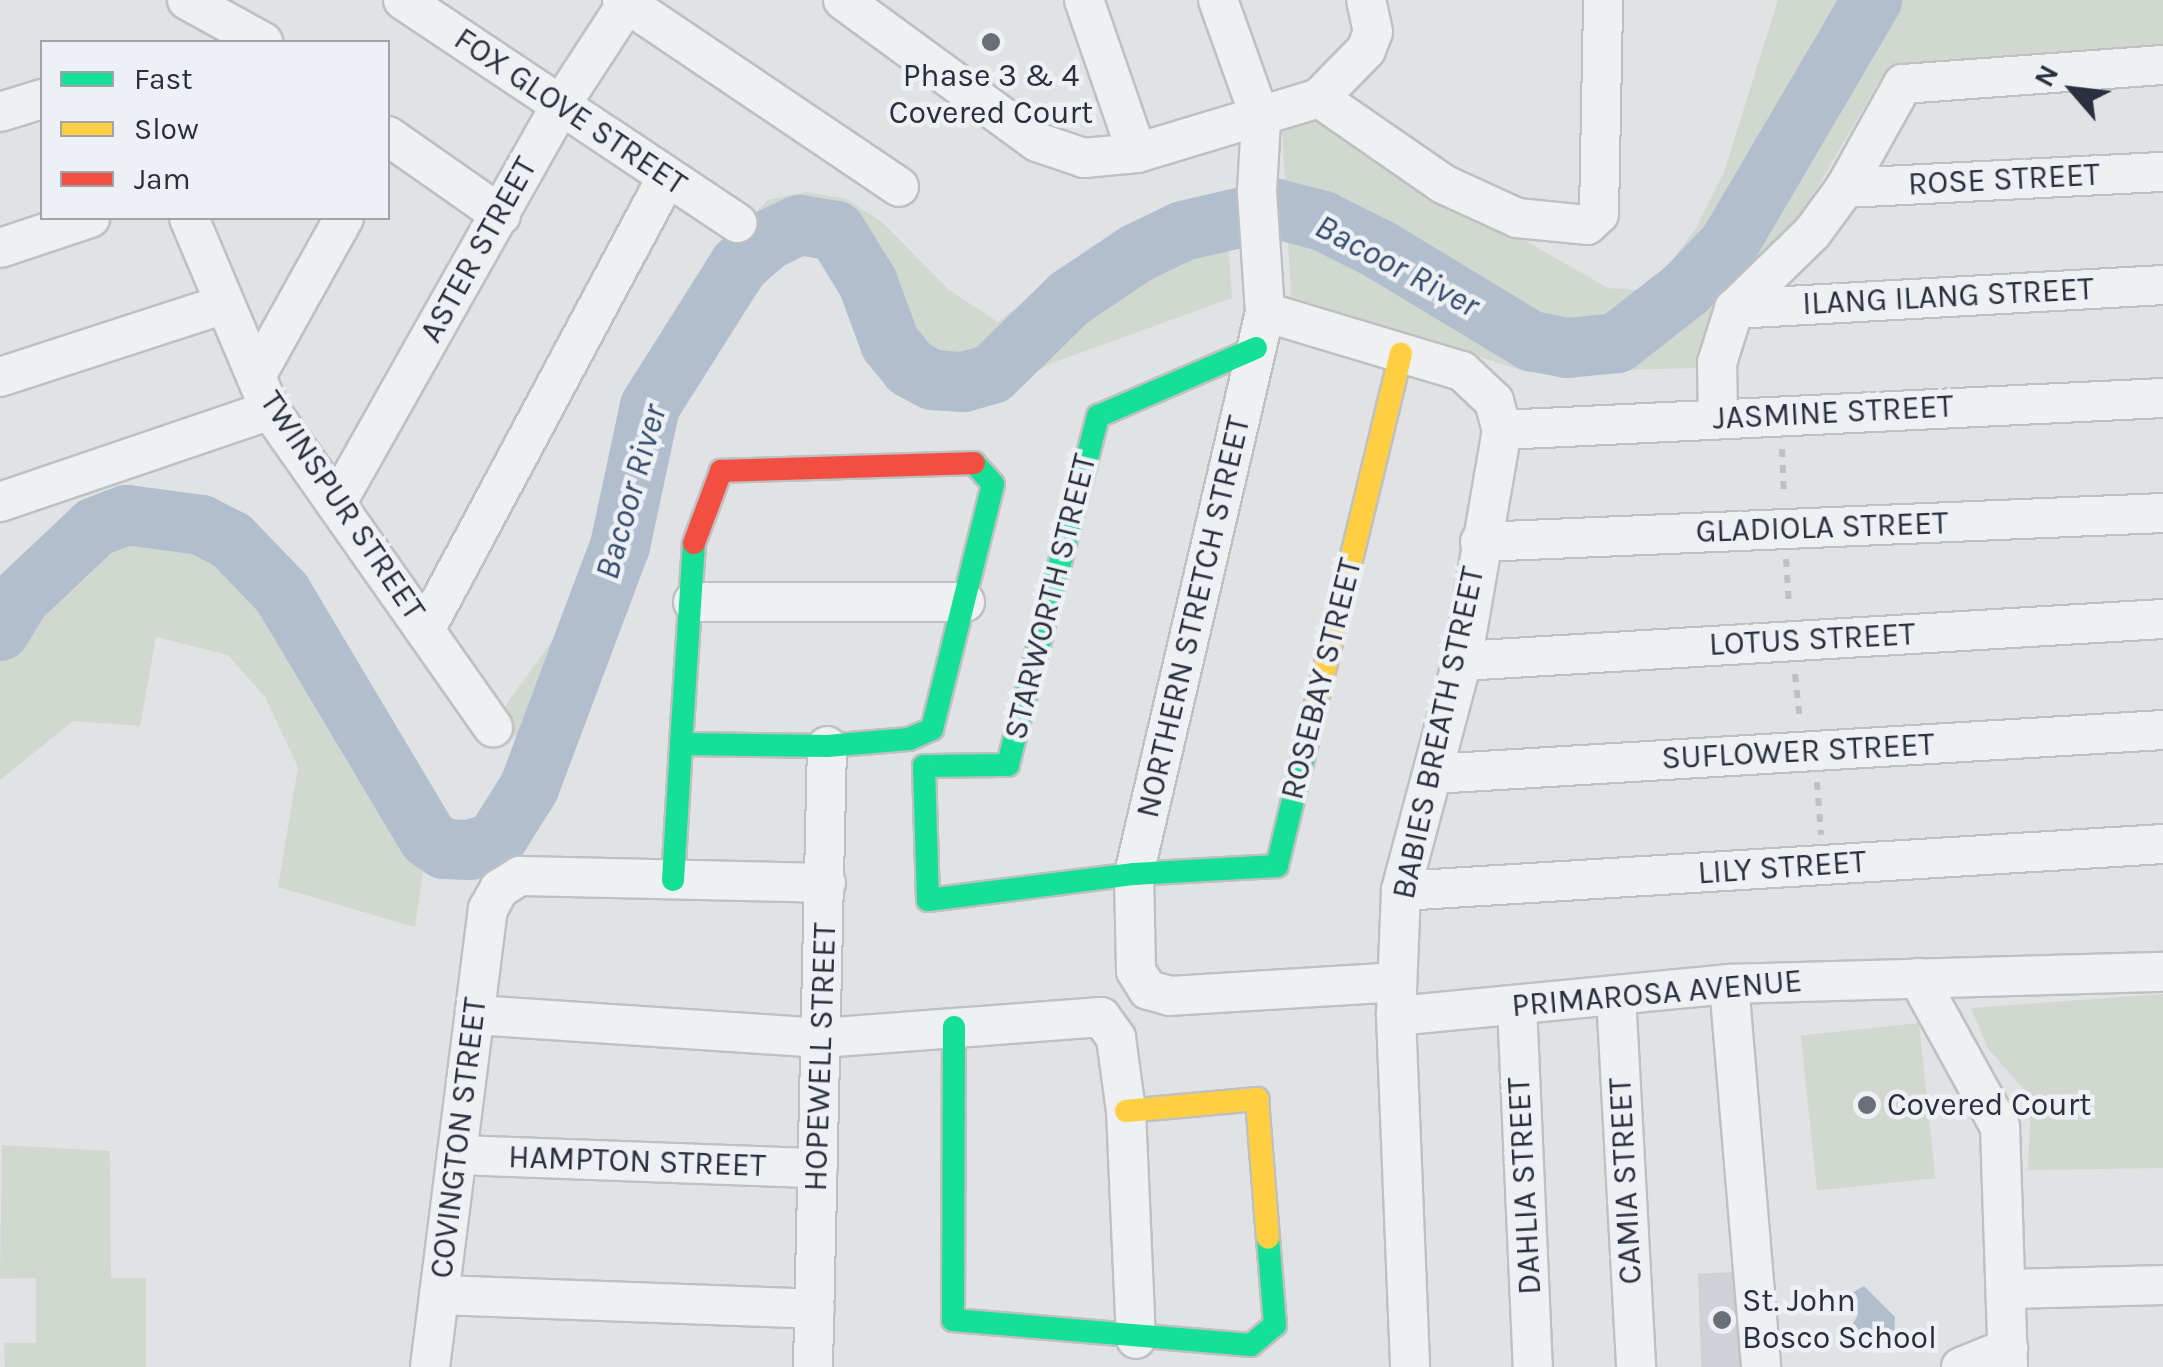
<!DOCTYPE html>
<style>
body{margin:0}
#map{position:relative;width:2163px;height:1367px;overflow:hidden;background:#e0e2e4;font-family:Karla,sans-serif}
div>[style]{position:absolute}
.built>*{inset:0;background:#cfd1d7;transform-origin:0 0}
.green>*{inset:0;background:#d1d8d0;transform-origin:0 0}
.water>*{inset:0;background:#b0bece}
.river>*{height:60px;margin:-30px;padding:0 30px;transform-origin:30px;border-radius:30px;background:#b0bece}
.path>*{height:6px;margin-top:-3px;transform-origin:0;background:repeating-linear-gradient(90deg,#bfc0c4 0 8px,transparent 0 16px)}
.roads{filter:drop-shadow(2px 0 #bec0c2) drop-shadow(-2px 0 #bec0c2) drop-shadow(0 2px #bec0c2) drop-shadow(0 -2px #bec0c2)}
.street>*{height:38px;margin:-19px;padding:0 19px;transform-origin:19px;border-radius:19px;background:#eff0f2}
.fast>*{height:22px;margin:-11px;padding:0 11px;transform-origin:11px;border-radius:11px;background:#16e098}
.slow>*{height:22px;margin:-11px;padding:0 11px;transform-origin:11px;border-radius:11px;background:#ffcf43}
.jam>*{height:22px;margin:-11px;padding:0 11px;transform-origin:11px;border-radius:11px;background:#f24e42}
.dots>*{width:28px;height:28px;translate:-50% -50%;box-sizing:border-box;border:5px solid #edf0f4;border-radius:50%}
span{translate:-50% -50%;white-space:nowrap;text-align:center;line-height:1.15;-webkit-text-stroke:9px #edf0f4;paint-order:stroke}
.poi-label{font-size:32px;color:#292f3c}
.left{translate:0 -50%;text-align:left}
.street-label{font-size:32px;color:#292f3c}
.water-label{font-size:35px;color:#364d6c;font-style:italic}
.legend{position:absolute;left:40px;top:40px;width:350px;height:180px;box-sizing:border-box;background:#edf0f4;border:2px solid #9fa3aa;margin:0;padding:12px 18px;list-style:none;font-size:30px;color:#292f3c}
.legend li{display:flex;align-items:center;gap:20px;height:50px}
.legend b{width:50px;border:2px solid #9fa3aa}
.north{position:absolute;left:2023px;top:40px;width:100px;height:100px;-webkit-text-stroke:8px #edf0f4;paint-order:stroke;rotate:298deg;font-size:28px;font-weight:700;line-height:40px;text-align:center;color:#292f3c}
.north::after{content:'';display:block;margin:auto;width:35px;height:45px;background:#292f3c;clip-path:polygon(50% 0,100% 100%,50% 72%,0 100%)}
</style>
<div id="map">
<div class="built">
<div style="left:1742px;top:1272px;width:95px;height:44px;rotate:88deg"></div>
</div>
<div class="green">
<div style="clip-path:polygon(1778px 0,2163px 0,2163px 51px,1883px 75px,1783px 246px,1699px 368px,1527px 372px,1291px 297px,1282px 128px,1343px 96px,1412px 140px,1430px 187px,1480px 215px,1608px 288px,1637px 290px,1660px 277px,1696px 228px,1724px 172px)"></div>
<div style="clip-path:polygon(806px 192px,847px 199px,883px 223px,949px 290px,998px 322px,1072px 264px,1226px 201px,1232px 298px,1049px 364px,986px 404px,935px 407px,903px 394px,872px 360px,833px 260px,796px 242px,676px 399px,647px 521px,542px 799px,510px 839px,478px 859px,425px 859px,415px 927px,278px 887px,298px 767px,265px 697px,228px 655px,156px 637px,140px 726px,73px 721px,0 780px,0 580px,33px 548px,88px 511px,170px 495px,226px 514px,282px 560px,434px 824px,453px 831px,480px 818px,508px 793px,526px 754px,500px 713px,579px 604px,648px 387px,740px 228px,768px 200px)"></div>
<div style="clip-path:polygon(2163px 994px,2163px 1168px,2028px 1170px,2031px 1097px,1988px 1049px,1971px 1008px)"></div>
<div style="left:1919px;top:1023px;width:156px;height:119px;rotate:84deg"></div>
<div style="clip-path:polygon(2px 1145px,110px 1151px,111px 1278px,146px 1278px,146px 1367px,5px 1367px,4px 1343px,36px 1343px,36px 1278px,0 1279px)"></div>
</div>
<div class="water">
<div style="clip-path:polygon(1864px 1286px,1895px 1317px,1894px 1344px,1886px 1348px,1867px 1334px,1855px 1338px,1847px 1332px,1857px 1317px,1848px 1295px)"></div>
</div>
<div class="river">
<div style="left:0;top:631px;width:39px;rotate:-59deg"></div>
<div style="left:20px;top:598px;width:103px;rotate:-43.4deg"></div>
<div style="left:95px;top:527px;width:34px;rotate:-21deg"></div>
<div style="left:127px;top:515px;width:75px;rotate:7.7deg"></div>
<div style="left:201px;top:525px;width:34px;rotate:27deg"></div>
<div style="left:231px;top:540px;width:74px;rotate:46.1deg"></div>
<div style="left:282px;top:593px;width:285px;rotate:59.2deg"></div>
<div style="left:428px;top:838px;width:19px;rotate:35deg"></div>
<div style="left:444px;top:849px;width:26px;rotate:2deg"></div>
<div style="left:470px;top:850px;width:26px;rotate:-18deg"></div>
<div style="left:495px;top:842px;width:64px;rotate:-57.8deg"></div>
<div style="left:529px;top:788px;width:259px;rotate:-69.4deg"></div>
<div style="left:620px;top:546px;width:143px;rotate:-77.9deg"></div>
<div style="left:650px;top:406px;width:167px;rotate:-57.7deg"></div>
<div style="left:739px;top:265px;width:38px;rotate:-41deg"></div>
<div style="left:768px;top:240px;width:34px;rotate:-26deg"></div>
<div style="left:799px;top:225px;width:37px;rotate:9deg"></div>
<div style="left:836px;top:231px;width:61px;rotate:58.4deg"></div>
<div style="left:868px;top:283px;width:64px;rotate:69.9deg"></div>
<div style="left:890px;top:343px;width:32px;rotate:51deg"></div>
<div style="left:910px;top:368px;width:26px;rotate:28deg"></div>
<div style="left:933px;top:380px;width:31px;rotate:4deg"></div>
<div style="left:964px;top:382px;width:29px;rotate:-16deg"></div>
<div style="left:992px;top:374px;width:109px;rotate:-44.3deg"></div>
<div style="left:1070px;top:298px;width:81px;rotate:-33.9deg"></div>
<div style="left:1137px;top:253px;width:51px;rotate:-25.6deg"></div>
<div style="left:1183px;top:231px;width:97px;rotate:-13.2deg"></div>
<div style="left:1277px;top:209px;width:48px;rotate:14.6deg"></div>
<div style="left:1323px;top:221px;width:63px;rotate:26.6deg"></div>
<div style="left:1379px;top:249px;width:178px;rotate:31.2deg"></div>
<div style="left:1531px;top:341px;width:37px;rotate:11deg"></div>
<div style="left:1567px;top:348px;width:50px;rotate:-5.7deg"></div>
<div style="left:1617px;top:343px;width:88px;rotate:-38deg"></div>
<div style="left:1686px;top:289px;width:62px;rotate:-46.3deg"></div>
<div style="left:1729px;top:244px;width:283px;rotate:-59.6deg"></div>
</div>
<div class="path">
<div style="left:1782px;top:449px;width:48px;rotate:87.6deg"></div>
<div style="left:1786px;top:559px;width:47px;rotate:86.3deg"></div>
<div style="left:1795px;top:674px;width:47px;rotate:83.9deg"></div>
<div style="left:1817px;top:782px;width:53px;rotate:85.7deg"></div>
</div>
<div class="roads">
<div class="street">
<div style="left:187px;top:0;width:87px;rotate:28.9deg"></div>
<div style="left:403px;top:0;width:402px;rotate:33.7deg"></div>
<div style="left:622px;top:0;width:334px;rotate:34deg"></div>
<div style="left:843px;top:0;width:240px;rotate:36.2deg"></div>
<div style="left:1037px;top:142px;width:50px;rotate:18.8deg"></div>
<div style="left:1084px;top:158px;width:53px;rotate:-5.4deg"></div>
<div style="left:1137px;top:153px;width:190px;rotate:-16.8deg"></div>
<div style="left:1319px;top:98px;width:67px;rotate:-45.6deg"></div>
<div style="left:1366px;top:50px;width:19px;rotate:-69deg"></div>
<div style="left:1373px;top:32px;width:33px;rotate:-102deg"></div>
<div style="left:1084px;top:0;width:162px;rotate:70.9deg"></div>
<div style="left:1218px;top:0;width:127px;rotate:70.3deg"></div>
<div style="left:1261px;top:120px;width:72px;rotate:93.2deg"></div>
<div style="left:1257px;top:192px;width:120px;rotate:86.2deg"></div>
<div style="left:1265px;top:312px;width:577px;rotate:103.12deg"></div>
<div style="left:1134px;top:874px;width:97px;rotate:88.8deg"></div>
<div style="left:1136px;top:971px;width:22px;rotate:58deg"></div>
<div style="left:1148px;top:990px;width:23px;rotate:15deg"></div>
<div style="left:1170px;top:996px;width:227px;rotate:-3.5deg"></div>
<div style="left:1319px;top:98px;width:151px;rotate:34.7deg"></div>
<div style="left:1443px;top:184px;width:81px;rotate:24.7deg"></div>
<div style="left:1517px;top:218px;width:70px;rotate:5.7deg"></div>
<div style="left:1587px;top:225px;width:16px;rotate:-43deg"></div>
<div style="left:1599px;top:214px;width:214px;rotate:-88.9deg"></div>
<div style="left:0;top:112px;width:44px;rotate:-17.2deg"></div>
<div style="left:388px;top:136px;width:138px;rotate:35deg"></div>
<div style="left:1845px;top:188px;width:318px;rotate:-2.9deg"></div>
<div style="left:189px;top:218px;width:208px;rotate:67.1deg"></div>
<div style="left:270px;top:410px;width:388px;rotate:54.9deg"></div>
<div style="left:0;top:248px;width:95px;rotate:-18.4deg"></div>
<div style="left:1734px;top:309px;width:430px;rotate:-3.2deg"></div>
<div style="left:1265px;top:312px;width:206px;rotate:16.7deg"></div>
<div style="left:1462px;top:371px;width:44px;rotate:43.2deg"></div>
<div style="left:1494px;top:401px;width:30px;rotate:75deg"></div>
<div style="left:1502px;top:430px;width:234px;rotate:99.8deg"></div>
<div style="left:1462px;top:661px;width:238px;rotate:104.9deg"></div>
<div style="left:1401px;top:891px;width:125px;rotate:92.3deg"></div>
<div style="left:1396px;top:1016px;width:351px;rotate:87.7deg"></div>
<div style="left:256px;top:376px;width:181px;rotate:-60.9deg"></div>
<div style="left:0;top:377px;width:233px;rotate:-18deg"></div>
<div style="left:1718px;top:418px;width:55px;rotate:-91deg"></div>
<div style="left:1717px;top:363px;width:57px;rotate:-72.5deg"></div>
<div style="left:1734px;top:309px;width:109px;rotate:-44.3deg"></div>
<div style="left:1812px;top:233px;width:56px;rotate:-53.7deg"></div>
<div style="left:1845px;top:188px;width:119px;rotate:-60.9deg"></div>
<div style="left:1903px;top:84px;width:261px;rotate:-4.2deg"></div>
<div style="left:1502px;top:430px;width:662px;rotate:-2.77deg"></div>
<div style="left:0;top:502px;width:285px;rotate:-18.8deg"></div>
<div style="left:336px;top:504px;width:457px;rotate:-60.6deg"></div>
<div style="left:560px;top:106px;width:126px;rotate:-56.9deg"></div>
<div style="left:1480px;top:542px;width:684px;rotate:-2.43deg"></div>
<div style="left:693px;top:602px;width:272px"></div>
<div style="left:425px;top:630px;width:514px;rotate:-61.89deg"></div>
<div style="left:1462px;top:661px;width:702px;rotate:-3.43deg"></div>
<div style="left:1433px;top:774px;width:731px;rotate:-3.45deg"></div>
<div style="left:1401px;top:891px;width:763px;rotate:-3.53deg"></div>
<div style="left:1918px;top:978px;width:170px;rotate:61.2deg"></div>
<div style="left:2000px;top:1127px;width:240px;rotate:88.1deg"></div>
<div style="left:1729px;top:984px;width:384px;rotate:85.2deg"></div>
<div style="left:1616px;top:995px;width:373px;rotate:86.9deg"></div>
<div style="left:1517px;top:1005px;width:362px;rotate:87.5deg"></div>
<div style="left:475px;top:1015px;width:348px;rotate:3.8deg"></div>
<div style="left:822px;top:1038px;width:280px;rotate:-4.3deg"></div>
<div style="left:1101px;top:1017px;width:26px;rotate:54deg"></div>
<div style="left:1116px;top:1038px;width:74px;rotate:82.2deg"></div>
<div style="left:1126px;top:1111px;width:228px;rotate:87.5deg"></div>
<div style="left:1396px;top:1016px;width:335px;rotate:-5.5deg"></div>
<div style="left:1729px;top:984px;width:434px;rotate:-1.6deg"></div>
<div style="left:457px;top:1155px;width:361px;rotate:2.1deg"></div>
<div style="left:2009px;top:1289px;width:154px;rotate:-1.5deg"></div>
<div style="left:439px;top:1295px;width:376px;rotate:2.1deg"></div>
<div style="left:430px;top:1367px;width:462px;rotate:-82.8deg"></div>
<div style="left:488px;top:909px;width:23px;rotate:-61deg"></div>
<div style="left:499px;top:889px;width:25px;rotate:-32deg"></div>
<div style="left:520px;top:876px;width:306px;rotate:1.3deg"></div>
<div style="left:813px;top:1367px;width:621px;rotate:-88.71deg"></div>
<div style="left:1961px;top:1367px;width:51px;rotate:-22deg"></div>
</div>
<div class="fast">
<div style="left:1256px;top:348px;width:172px;rotate:156.7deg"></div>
<div style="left:1098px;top:416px;width:360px;rotate:104.5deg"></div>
<div style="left:1008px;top:765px;width:84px;rotate:179.3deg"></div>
<div style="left:924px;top:766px;width:134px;rotate:88.3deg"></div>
<div style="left:928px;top:900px;width:208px;rotate:-7.2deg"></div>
<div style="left:1134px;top:874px;width:143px;rotate:-3.2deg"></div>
<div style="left:1277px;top:866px;width:153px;rotate:-76.4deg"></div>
<div style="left:681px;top:744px;width:201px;rotate:-86.3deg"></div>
<div style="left:673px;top:880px;width:136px;rotate:-86.6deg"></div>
<div style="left:681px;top:744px;width:146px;rotate:0.8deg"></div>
<div style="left:827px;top:746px;width:82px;rotate:-4.9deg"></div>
<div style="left:909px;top:739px;width:25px;rotate:-23deg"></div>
<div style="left:932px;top:729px;width:252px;rotate:-76deg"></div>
<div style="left:993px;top:484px;width:28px;rotate:-132deg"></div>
<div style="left:954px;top:1027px;width:293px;rotate:90.2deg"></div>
<div style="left:953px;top:1320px;width:299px;rotate:4.8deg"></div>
<div style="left:1251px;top:1345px;width:31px;rotate:-40deg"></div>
<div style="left:1275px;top:1325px;width:87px;rotate:-94.6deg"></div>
</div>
<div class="slow">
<div style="left:1313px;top:717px;width:374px;rotate:-76.4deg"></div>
<div style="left:1126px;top:1111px;width:132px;rotate:-5.2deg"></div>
<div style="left:1257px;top:1099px;width:139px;rotate:85.5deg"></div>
</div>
<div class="jam">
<div style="left:694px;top:543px;width:77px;rotate:-69.4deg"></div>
<div style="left:721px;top:471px;width:253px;rotate:-1.8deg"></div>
</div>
</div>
<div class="dots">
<div style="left:991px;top:42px;background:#696e77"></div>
<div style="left:1867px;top:1105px;background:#696e77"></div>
<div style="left:1722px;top:1320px;background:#696e77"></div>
</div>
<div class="poi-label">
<span style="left:991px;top:95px">Phase 3 &amp; 4<br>Covered Court</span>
<span class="left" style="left:1887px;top:1105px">Covered Court</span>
<span class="left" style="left:1742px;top:1320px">St. John<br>Bosco School</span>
</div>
<div class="street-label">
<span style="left:570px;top:112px;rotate:34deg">FOX GLOVE STREET</span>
<span style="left:2004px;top:180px;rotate:-3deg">ROSE STREET</span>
<span style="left:479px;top:250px;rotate:-61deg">ASTER STREET</span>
<span style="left:1948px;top:297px;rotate:-3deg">ILANG ILANG STREET</span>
<span style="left:1833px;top:413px;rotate:-3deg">JASMINE STREET</span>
<span style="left:342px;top:506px;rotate:56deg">TWINSPUR STREET</span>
<span style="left:1822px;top:528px;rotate:-2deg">GLADIOLA STREET</span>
<span style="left:1051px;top:597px;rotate:-76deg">STARWORTH STREET</span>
<span style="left:1194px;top:617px;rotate:-77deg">NORTHERN STRETCH STREET</span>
<span style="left:1812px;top:640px;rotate:-3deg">LOTUS STREET</span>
<span style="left:1322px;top:679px;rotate:-76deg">ROSEBAY STREET</span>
<span style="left:1439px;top:733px;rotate:-78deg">BABIES BREATH STREET</span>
<span style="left:1798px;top:752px;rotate:-3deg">SUFLOWER STREET</span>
<span style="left:1782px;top:868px;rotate:-4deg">LILY STREET</span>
<span style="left:1657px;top:994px;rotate:-5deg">PRIMAROSA AVENUE</span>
<span style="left:821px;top:1057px;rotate:-88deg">HOPEWELL STREET</span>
<span style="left:459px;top:1138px;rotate:-83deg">COVINGTON STREET</span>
<span style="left:637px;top:1162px;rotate:2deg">HAMPTON STREET</span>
<span style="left:1626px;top:1181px;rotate:-93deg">CAMIA STREET</span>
<span style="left:1525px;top:1186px;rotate:-93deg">DAHLIA STREET</span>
</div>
<div class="water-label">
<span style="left:1397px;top:266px;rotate:28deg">Bacoor River</span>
<span style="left:631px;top:492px;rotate:-74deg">Bacoor River</span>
</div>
<ul class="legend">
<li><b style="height:12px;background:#16e098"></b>Fast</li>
<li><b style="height:12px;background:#ffcf43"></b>Slow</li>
<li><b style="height:12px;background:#f24e42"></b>Jam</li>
</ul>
<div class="north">N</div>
</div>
